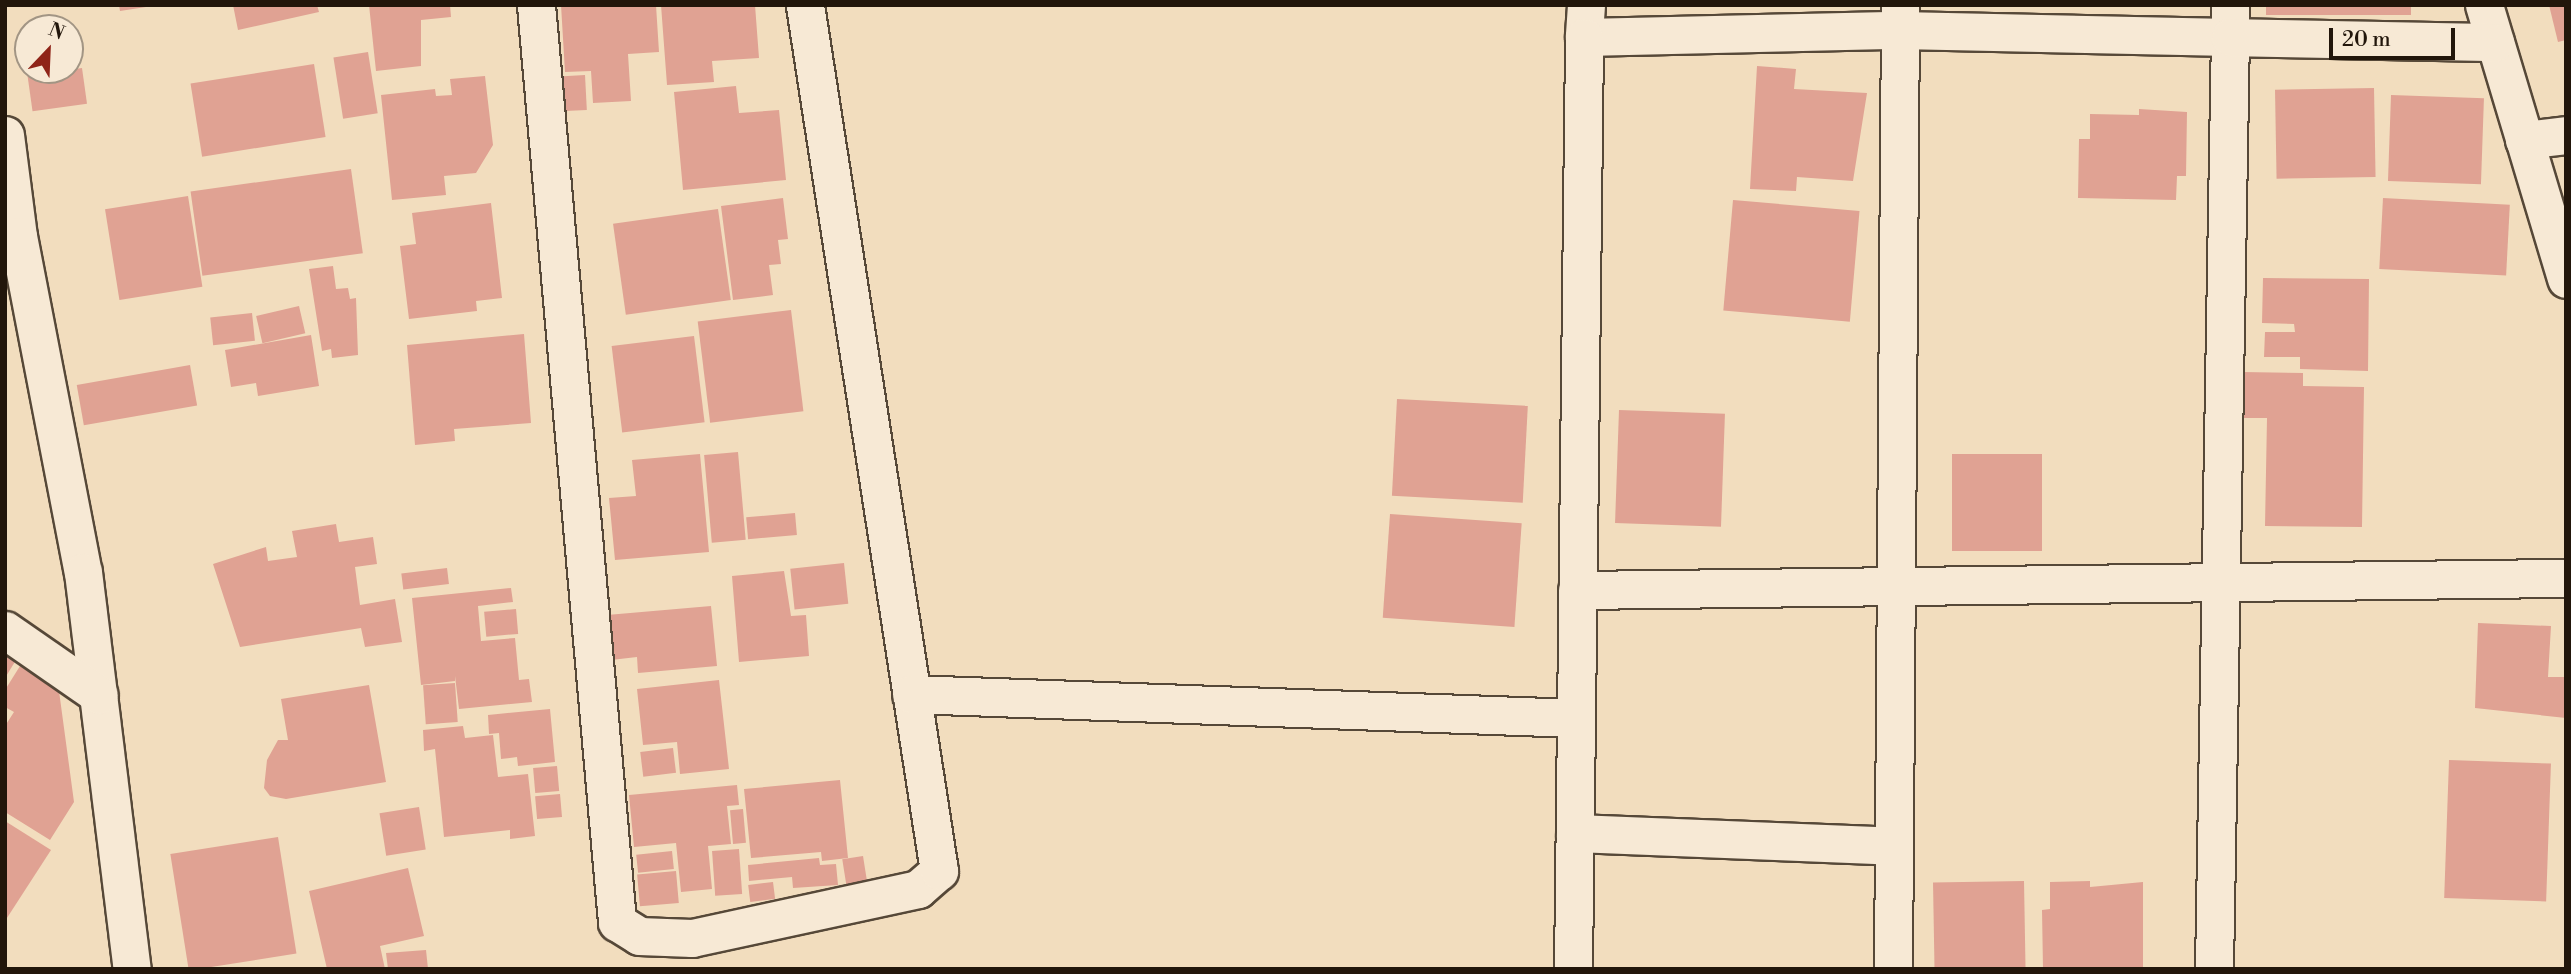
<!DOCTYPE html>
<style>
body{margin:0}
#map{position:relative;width:2571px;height:974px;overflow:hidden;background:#f2ddbe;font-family:"Libre Bodoni",serif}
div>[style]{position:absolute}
.building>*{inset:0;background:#e0a293;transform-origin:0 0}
.roads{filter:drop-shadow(2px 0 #564838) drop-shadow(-2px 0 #564838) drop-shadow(0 2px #564838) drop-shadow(0 -2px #564838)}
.street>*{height:37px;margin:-18.5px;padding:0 18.5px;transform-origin:18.5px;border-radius:18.5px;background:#f7e9d5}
span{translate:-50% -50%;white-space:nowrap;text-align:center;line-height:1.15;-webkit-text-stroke:5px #f7e9d5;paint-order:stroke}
.frame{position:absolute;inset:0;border:7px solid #22160b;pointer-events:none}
.north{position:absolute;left:14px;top:14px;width:70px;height:70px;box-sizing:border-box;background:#f7e9d5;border:2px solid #a29584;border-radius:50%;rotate:23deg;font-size:19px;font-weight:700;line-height:28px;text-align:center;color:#22160b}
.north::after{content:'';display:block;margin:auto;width:24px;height:32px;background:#8f2418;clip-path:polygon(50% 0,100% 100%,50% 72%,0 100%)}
.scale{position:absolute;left:2329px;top:28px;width:126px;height:32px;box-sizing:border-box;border:4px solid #22160b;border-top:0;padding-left:9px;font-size:21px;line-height:24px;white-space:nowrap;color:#22160b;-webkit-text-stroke:5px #f7e9d5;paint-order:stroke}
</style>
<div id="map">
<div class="building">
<div style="clip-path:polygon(119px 5px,146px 5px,146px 7px,120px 11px)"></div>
<div style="clip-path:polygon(233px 5px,317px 5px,319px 12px,238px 30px)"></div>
<div style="clip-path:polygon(369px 5px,450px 5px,451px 17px,421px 20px,421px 66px,376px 71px)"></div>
<div style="clip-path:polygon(561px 5px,656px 5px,659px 52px,628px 54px,631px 101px,593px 103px,591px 71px,565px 72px)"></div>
<div style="clip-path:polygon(661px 5px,755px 5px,759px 58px,712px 61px,714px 82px,667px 85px)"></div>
<div style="left:2266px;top:5px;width:145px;height:10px"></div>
<div style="clip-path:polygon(2549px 5px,2566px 5px,2566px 40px,2558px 42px)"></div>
<div style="left:368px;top:52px;width:62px;height:35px;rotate:81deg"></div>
<div style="left:314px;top:64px;width:74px;height:125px;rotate:81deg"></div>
<div style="clip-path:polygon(1757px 66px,1796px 69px,1794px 89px,1867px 93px,1853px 181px,1797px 177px,1796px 191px,1750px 189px)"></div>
<div style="left:82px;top:68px;width:36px;height:55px;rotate:82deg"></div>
<div style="left:585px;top:75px;width:35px;height:22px;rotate:87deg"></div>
<div style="clip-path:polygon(485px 76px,493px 145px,476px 173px,444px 176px,446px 195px,392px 200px,381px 95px,435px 89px,436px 96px,452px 95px,450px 79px)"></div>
<div style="clip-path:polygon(736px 86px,739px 113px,779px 110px,786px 180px,683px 190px,674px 92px)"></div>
<div style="left:2374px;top:88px;width:89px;height:99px;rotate:89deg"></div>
<div style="left:2391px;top:95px;width:93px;height:86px;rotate:2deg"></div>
<div style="clip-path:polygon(2139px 109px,2187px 112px,2186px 176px,2177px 176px,2176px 200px,2078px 198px,2079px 139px,2090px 139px,2090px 114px,2139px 115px)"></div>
<div style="left:351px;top:169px;width:85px;height:162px;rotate:82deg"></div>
<div style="left:188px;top:196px;width:92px;height:84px;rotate:81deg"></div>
<div style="clip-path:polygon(783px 198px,788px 239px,778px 240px,781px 264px,769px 265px,773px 295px,733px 300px,721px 206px)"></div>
<div style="left:2383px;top:198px;width:127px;height:71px;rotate:3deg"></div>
<div style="left:1733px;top:200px;width:127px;height:111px;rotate:5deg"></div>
<div style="clip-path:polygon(491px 203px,502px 298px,476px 301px,477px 311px,409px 319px,400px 246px,416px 244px,412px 213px)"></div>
<div style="left:718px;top:209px;width:92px;height:106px;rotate:82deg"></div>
<div style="clip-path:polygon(333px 266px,336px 289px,348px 288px,350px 299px,356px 298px,358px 355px,332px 358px,331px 349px,322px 351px,309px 269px)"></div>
<div style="clip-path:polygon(2263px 278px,2369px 279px,2368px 371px,2300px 369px,2300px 357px,2264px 357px,2265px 332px,2295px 332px,2294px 324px,2262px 323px)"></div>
<div style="left:299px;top:306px;width:28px;height:44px;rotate:77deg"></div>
<div style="left:791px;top:310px;width:102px;height:94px;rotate:83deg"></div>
<div style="left:252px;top:313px;width:28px;height:42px;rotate:84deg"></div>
<div style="clip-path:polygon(524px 334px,531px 423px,454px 429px,455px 441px,415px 445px,407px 345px)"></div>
<div style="clip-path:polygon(311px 335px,319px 386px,258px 396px,256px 383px,231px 387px,225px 350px)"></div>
<div style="left:694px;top:336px;width:87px;height:83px;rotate:83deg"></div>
<div style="left:190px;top:365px;width:41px;height:115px;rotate:80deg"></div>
<div style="clip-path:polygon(2242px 372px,2303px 373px,2303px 386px,2364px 387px,2362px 527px,2265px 526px,2267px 418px,2241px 418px)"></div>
<div style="left:1397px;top:399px;width:131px;height:97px;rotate:3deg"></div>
<div style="left:1619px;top:410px;width:106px;height:113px;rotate:2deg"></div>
<div style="left:738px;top:452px;width:88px;height:34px;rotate:85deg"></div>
<div style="clip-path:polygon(700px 454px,709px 552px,615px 560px,609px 498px,636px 496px,632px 460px)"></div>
<div style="left:1952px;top:454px;width:90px;height:97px"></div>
<div style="left:795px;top:513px;width:22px;height:49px;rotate:85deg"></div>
<div style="left:1390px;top:514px;width:132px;height:104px;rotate:4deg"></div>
<div style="clip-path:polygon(336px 524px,339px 542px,373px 537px,377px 564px,355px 567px,360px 605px,395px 599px,402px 642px,365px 647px,361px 628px,240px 647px,213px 564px,266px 547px,268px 561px,297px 557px,292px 531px)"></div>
<div style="left:844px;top:563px;width:41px;height:54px;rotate:84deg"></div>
<div style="left:447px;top:568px;width:16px;height:46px;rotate:83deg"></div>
<div style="clip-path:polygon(784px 571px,791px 616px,806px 615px,809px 656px,739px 662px,732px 576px)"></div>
<div style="clip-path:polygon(511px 588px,513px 602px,478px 606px,481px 641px,515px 638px,519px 680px,529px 679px,532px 702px,459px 709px,455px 676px,455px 681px,421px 685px,412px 598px)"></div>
<div style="clip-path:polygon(711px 606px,717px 666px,638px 673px,637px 657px,611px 660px,607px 615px)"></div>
<div style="left:516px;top:609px;width:25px;height:32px;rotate:85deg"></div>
<div style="clip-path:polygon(2478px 623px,2551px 626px,2548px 677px,2566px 677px,2566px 718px,2475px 708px)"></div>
<div style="clip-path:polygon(5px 653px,16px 660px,5px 678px)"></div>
<div style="clip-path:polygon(20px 666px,59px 691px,74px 802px,50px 840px,5px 812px,5px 726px,14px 712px,5px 707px,5px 690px)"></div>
<div style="clip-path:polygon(719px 680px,729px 769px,680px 774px,677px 742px,643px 745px,637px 689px)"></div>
<div style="left:455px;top:683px;width:39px;height:32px;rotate:86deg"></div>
<div style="clip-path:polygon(369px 685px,386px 782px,286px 799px,270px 796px,264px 788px,267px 760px,278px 740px,288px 740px,281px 699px)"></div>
<div style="clip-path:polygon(550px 709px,555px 762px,518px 766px,517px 757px,501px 759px,499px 733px,489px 734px,488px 715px)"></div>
<div style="clip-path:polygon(463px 726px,465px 738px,493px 735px,498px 777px,528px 774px,535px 836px,510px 839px,510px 830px,444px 837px,435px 749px,424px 751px,423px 730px)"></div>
<div style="left:673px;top:748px;width:25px;height:33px;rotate:83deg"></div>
<div style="left:2449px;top:760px;width:102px;height:138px;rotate:2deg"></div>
<div style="left:557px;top:766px;width:25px;height:24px;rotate:85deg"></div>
<div style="clip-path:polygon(840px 780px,848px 858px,822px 861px,821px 852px,751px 858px,744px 789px)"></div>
<div style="clip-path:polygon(737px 785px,739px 805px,727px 806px,731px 844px,708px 846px,712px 889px,681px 892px,676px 843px,634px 847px,629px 795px)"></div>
<div style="left:560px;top:794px;width:23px;height:25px;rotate:85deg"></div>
<div style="left:419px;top:807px;width:43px;height:40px;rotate:81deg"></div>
<div style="left:743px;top:809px;width:34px;height:13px;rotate:85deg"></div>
<div style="clip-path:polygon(5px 821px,51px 850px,5px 921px)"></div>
<div style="left:278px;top:837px;width:118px;height:109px;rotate:81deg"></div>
<div style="left:739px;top:849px;width:45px;height:27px;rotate:86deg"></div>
<div style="left:672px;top:851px;width:18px;height:36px;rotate:84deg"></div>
<div style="left:863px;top:856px;width:36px;height:21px;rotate:81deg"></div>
<div style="clip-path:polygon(819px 858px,820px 865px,836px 864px,838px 885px,793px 888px,792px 877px,749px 881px,748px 865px)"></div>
<div style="clip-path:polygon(408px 868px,424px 936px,380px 946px,385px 969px,327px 969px,309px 891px)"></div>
<div style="left:676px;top:871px;width:32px;height:39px;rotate:85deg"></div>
<div style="left:2024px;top:881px;width:88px;height:91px;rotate:89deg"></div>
<div style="clip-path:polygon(2090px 881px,2090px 887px,2143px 882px,2143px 969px,2043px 969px,2042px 910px,2050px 909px,2050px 882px)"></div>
<div style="left:773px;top:882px;width:17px;height:25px;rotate:83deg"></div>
<div style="clip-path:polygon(426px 950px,428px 969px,388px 969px,386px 953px)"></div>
</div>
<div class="roads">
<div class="street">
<div style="left:536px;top:5px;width:921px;rotate:84.95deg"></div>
<div style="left:617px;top:922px;width:26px;rotate:32deg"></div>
<div style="left:639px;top:936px;width:53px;rotate:2.2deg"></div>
<div style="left:692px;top:938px;width:231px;rotate:-12.2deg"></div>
<div style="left:918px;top:889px;width:28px;rotate:-41deg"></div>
<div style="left:939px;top:871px;width:876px;rotate:-98.8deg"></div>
<div style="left:1586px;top:5px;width:32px;rotate:94deg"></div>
<div style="left:1584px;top:37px;width:315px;rotate:-1.3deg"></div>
<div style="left:1899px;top:30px;width:331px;rotate:1.2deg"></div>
<div style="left:2230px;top:37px;width:32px;rotate:-90deg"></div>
<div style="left:2484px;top:5px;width:286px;rotate:73.3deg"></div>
<div style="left:5px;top:135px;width:102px;rotate:82.7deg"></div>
<div style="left:18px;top:236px;width:342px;rotate:79.1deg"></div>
<div style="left:83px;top:572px;width:400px;rotate:83deg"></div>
<div style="left:2524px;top:140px;width:42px;rotate:-6.8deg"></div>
<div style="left:1577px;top:590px;width:989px;rotate:-0.7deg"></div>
<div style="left:5px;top:630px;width:114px;rotate:34.7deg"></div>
<div style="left:911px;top:694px;width:665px;rotate:2.07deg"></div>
<div style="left:1575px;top:833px;width:319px;rotate:2.3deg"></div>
<div style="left:1573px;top:969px;width:932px;rotate:-89.32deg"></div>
<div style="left:1893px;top:969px;width:964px;rotate:-89.58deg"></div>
<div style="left:2214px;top:969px;width:932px;rotate:-89.02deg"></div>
<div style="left:2230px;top:37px;width:265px;rotate:1.1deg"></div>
</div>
</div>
<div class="frame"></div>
<div class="north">N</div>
<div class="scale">20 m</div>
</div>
